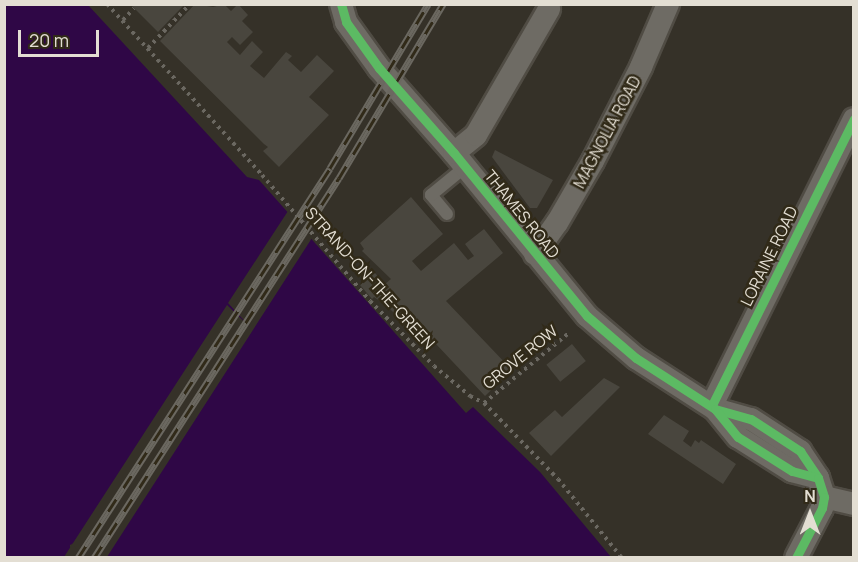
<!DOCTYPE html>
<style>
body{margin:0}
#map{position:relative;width:858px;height:562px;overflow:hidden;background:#353128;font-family:Manrope,sans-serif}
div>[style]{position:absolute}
.water>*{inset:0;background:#2f0746}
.pier>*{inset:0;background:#353128}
.building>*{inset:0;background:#49463e;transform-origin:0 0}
.path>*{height:4px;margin-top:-2px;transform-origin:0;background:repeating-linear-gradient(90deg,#6b6861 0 3px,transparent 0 7.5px)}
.roads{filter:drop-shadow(2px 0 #504c44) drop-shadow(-2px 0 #504c44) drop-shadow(0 2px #504c44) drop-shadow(0 -2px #504c44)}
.service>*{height:12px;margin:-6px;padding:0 6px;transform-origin:6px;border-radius:6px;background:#6e6b64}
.minor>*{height:22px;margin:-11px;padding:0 11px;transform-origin:11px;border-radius:11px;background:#6e6b64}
.rail>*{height:7px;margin-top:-3.5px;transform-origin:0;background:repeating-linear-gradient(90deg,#312a18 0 14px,#6b6860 0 28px);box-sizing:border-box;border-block:2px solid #6b6860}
.cycleway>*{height:9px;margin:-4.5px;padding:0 4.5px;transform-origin:4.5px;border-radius:4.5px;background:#5cba63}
span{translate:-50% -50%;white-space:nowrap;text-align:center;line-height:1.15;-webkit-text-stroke:5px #312a18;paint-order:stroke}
.street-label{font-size:16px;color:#e3ded3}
.frame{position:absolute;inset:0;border:6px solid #e3ded3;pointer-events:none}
.north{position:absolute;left:780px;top:484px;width:60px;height:60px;-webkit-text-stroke:4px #312a18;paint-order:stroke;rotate:0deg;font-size:16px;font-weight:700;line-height:24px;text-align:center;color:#e3ded3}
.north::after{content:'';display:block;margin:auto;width:21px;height:27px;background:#e3ded3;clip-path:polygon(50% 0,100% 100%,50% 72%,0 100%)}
.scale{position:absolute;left:18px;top:30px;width:81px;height:27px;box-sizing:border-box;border:3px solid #e3ded3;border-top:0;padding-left:8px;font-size:18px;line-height:21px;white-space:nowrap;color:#e3ded3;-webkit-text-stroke:4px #312a18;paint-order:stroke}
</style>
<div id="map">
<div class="water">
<div style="clip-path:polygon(4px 5px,88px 5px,247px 177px,259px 180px,466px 413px,473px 407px,540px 472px,611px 557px,91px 558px,74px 543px,70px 545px,70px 548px,81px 557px,5px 557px)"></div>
</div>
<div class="pier">
<div style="clip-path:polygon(288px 211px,312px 238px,107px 557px,87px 558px,74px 546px,84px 558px,64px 557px,227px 305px,250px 327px,228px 303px)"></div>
</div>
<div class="building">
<div style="clip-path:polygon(130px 4px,185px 4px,158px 32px)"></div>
<div style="clip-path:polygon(195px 4px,213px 7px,224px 4px,231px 11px,238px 4px,248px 15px,242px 21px,253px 32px,240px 45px,232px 37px,227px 42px,240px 55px,252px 41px,263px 52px,250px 66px,264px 78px,286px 52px,292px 56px,288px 60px,301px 72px,317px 55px,334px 71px,309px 97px,329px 115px,279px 167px,263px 151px,268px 147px,264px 144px,160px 41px)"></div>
<div style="clip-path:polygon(495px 150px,553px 180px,537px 208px,530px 208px,492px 157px)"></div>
<div style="clip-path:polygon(411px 197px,443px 234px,412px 261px,421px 271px,454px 243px,468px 260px,474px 256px,465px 244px,484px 229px,503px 253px,446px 301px,512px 370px,485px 396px,419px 326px,413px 332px,387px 306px,374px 297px,372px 299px,360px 285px,374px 272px,385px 284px,391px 279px,362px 251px,364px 249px,360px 243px)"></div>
<div style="left:572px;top:344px;width:22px;height:33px;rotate:51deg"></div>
<div style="clip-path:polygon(604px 378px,620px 387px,551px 456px,529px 433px,555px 410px,562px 417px)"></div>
<div style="clip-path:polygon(664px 415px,689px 431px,683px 441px,691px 447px,695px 440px,699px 443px,701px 440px,736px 464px,723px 484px,648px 434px)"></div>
</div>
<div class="path">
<div style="left:107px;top:4px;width:231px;rotate:47.8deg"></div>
<div style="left:262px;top:175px;width:166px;rotate:49.4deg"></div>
<div style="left:370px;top:301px;width:91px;rotate:45.4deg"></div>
<div style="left:434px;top:366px;width:47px;rotate:39.8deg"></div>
<div style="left:470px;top:396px;width:16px;rotate:27deg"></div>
<div style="left:484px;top:403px;width:106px;rotate:45.8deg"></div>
<div style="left:558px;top:479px;width:102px;rotate:51deg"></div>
<div style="left:123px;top:20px;width:16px;rotate:-47deg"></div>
<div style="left:148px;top:48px;width:61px;rotate:-46.3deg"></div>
<div style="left:484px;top:403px;width:110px;rotate:-39.5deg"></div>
</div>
<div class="roads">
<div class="service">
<div style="left:447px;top:214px;width:25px;rotate:-130deg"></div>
<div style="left:431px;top:195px;width:44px;rotate:-39.5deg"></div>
</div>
<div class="minor">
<div style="left:341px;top:4px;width:19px;rotate:74deg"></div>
<div style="left:346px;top:22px;width:57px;rotate:54.3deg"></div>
<div style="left:379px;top:68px;width:113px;rotate:48.6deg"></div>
<div style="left:454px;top:153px;width:210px;rotate:50.8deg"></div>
<div style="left:587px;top:316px;width:65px;rotate:40.6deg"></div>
<div style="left:636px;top:358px;width:94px;rotate:32.8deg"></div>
<div style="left:715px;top:409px;width:37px;rotate:16deg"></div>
<div style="left:751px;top:419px;width:59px;rotate:33.1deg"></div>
<div style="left:800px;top:451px;width:32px;rotate:56deg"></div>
<div style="left:454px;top:153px;width:28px;rotate:-39deg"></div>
<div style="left:476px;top:135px;width:146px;rotate:-59.9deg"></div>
<div style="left:535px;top:254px;width:38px;rotate:-55deg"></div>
<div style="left:557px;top:223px;width:72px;rotate:-59.9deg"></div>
<div style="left:593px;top:161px;width:106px;rotate:-62.9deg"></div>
<div style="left:641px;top:67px;width:69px;rotate:-66.8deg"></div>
<div style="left:712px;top:405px;width:319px;rotate:-63.6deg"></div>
<div style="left:715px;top:409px;width:36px;rotate:51deg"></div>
<div style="left:738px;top:437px;width:64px;rotate:32.2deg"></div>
<div style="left:792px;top:471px;width:27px;rotate:15deg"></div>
<div style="left:818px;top:478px;width:20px;rotate:72deg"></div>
<div style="left:824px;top:497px;width:11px;rotate:100deg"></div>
<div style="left:822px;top:508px;width:56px;rotate:117.5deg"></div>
<div style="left:824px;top:497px;width:31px;rotate:13deg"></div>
</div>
</div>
<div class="rail">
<div style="left:78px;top:558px;width:464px;rotate:-57.1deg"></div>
<div style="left:330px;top:168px;width:191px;rotate:-59.1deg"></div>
<div style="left:94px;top:558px;width:452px;rotate:-57.2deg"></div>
<div style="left:339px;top:178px;width:203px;rotate:-59.1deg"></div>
</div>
<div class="cycleway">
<div style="left:341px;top:4px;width:19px;rotate:74deg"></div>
<div style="left:346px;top:22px;width:57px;rotate:54.3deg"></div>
<div style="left:379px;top:68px;width:113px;rotate:48.6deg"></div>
<div style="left:454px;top:153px;width:210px;rotate:50.8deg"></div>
<div style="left:587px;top:316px;width:65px;rotate:40.6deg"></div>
<div style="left:636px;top:358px;width:94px;rotate:32.8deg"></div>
<div style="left:715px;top:409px;width:37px;rotate:16deg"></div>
<div style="left:751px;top:419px;width:59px;rotate:33.1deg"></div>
<div style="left:800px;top:451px;width:32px;rotate:56deg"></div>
<div style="left:712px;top:405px;width:319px;rotate:-63.6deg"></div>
<div style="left:715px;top:409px;width:36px;rotate:51deg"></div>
<div style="left:738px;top:437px;width:64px;rotate:32.2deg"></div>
<div style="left:792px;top:471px;width:27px;rotate:15deg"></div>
<div style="left:818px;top:478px;width:20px;rotate:72deg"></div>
<div style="left:824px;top:497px;width:11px;rotate:100deg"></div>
<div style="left:822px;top:508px;width:56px;rotate:117.5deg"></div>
</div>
<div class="street-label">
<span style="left:607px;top:132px;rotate:-62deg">MAGNOLIA ROAD</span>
<span style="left:522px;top:214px;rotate:51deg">THAMES ROAD</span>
<span style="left:769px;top:256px;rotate:-64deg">LORAINE ROAD</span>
<span style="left:370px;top:278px;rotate:48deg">STRAND-ON-THE-GREEN</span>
<span style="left:520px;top:357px;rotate:-39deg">GROVE ROW</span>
</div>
<div class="frame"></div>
<div class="north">N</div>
<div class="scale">20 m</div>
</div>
